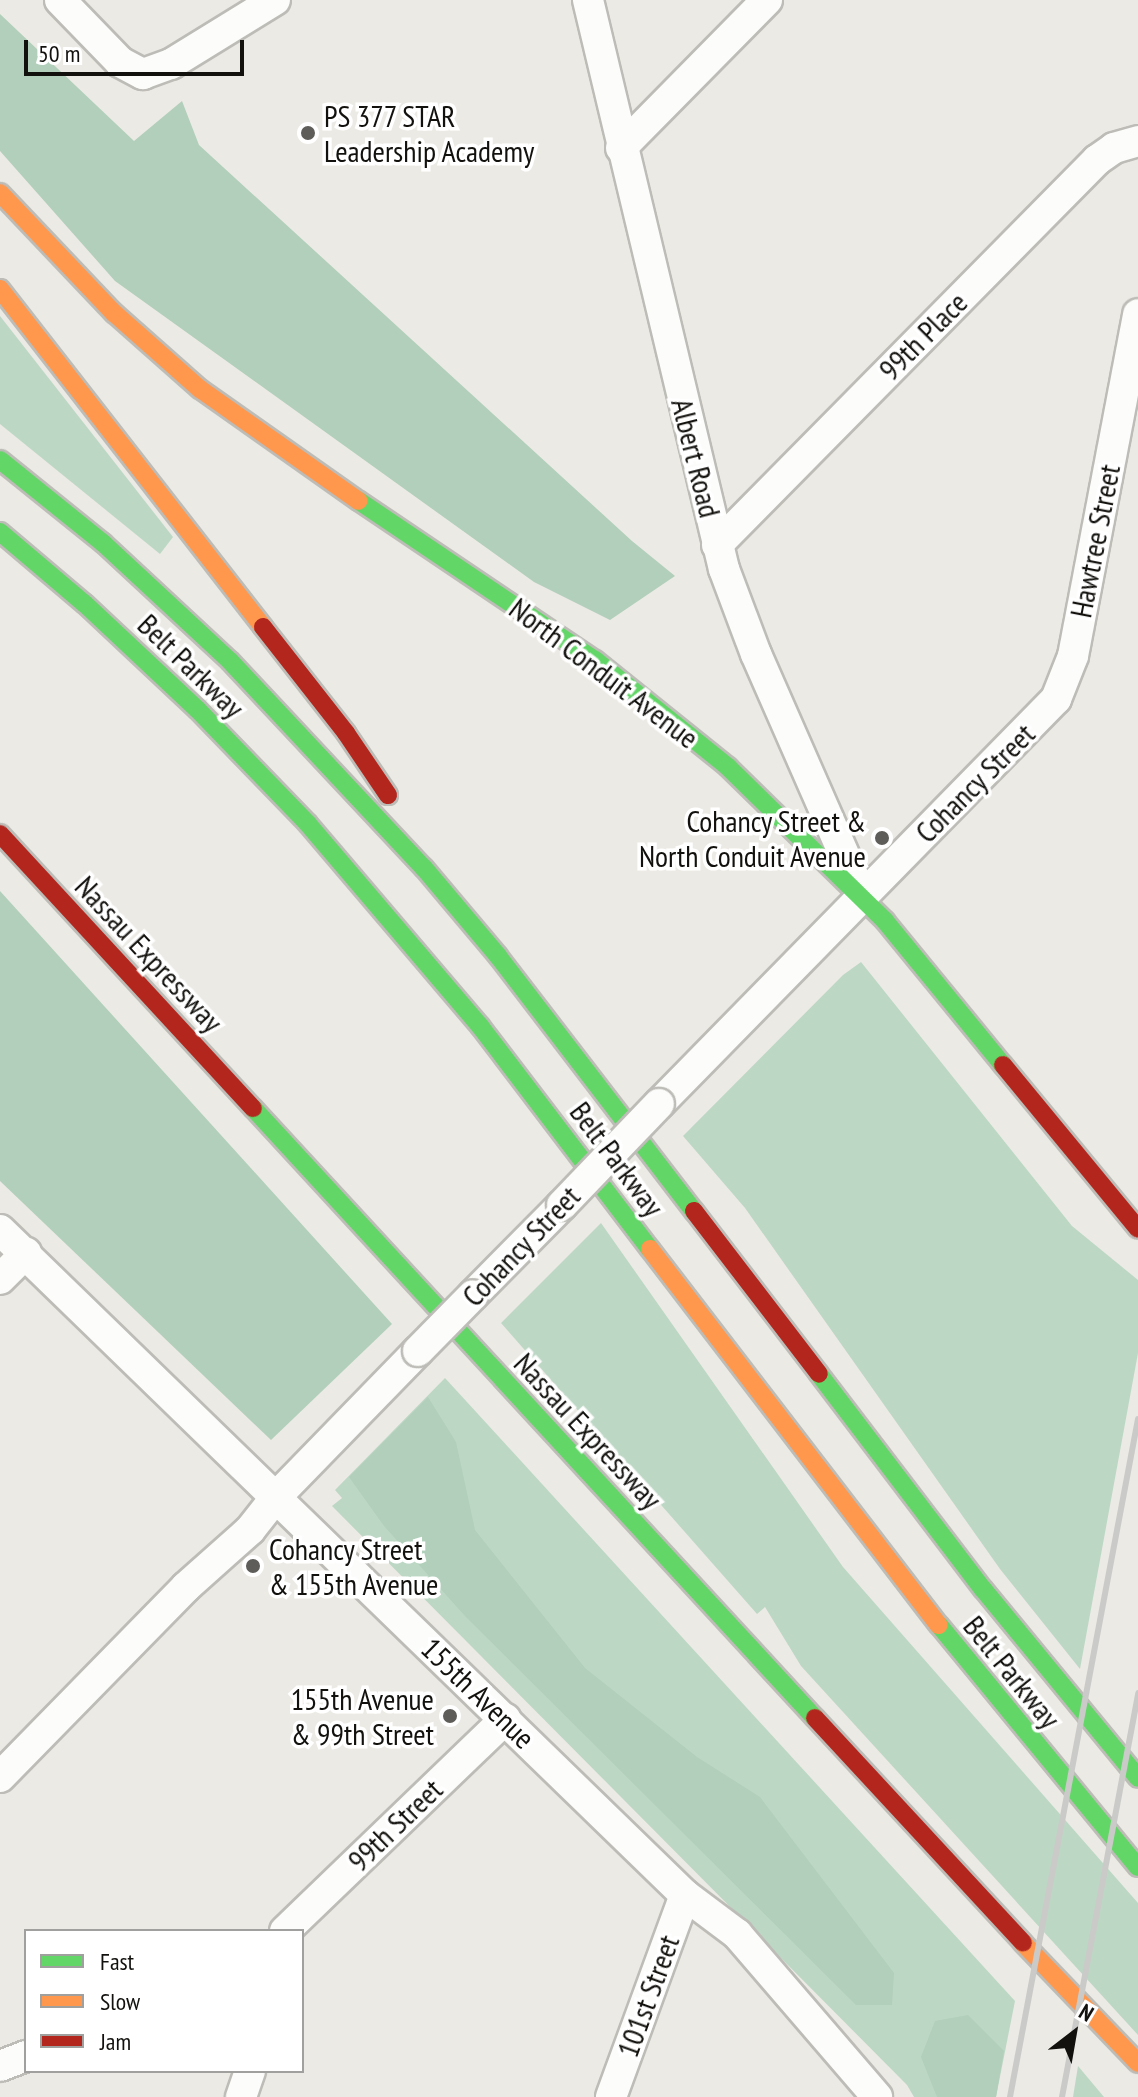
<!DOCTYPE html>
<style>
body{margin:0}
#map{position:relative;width:1138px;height:2097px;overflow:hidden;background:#eceae4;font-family:"PT Sans Narrow",sans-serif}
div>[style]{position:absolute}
.green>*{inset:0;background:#bdd7c5}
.forest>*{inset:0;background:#b1cfba}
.roads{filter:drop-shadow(2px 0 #bdbcb7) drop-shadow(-2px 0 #bdbcb7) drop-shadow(0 2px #bdbcb7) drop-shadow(0 -2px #bdbcb7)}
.street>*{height:30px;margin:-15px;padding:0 15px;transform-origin:15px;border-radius:15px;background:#fcfcfb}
.fast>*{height:18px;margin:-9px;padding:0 9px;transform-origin:9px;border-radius:9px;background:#63d668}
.slow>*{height:18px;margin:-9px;padding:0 9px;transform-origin:9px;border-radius:9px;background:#ff974d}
.jam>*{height:18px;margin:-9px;padding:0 9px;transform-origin:9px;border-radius:9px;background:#b3261e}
.rail>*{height:6px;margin:-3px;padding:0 3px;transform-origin:3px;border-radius:3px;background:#cacac8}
.bridges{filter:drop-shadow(2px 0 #bdbcb7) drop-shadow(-2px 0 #bdbcb7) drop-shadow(0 2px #bdbcb7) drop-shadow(0 -2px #bdbcb7)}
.street-bridge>*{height:30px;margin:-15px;padding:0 15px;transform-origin:15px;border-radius:15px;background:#fcfcfb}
.dots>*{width:22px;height:22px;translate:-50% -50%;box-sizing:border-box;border:4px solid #fff;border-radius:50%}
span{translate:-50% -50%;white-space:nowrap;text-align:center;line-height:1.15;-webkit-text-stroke:7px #fff;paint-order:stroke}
.poi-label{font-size:30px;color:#12110e}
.left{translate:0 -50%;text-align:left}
.right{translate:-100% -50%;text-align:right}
.street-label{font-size:30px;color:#12110e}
.legend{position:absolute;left:24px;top:1929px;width:280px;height:144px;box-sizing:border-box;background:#fff;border:2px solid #a0a09f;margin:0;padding:10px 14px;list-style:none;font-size:24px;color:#12110e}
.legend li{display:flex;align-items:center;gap:16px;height:40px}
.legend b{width:40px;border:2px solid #a0a09f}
.north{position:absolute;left:1034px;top:1993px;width:80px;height:80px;-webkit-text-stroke:6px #fff;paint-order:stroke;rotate:31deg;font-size:22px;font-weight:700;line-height:32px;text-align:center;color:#12110e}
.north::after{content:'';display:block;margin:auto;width:28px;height:36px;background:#12110e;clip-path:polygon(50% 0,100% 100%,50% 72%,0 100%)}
.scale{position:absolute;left:24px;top:40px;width:220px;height:36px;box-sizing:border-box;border:4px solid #12110e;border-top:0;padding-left:10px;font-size:24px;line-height:28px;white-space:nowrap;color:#12110e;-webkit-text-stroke:6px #fff;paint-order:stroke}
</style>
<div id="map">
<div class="green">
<div style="clip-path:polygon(0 316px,173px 537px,160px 554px,0 424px)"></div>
<div style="clip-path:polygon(861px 962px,1072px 1226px,1138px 1280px,1138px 1353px,1080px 1669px,1000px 1569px,745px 1208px,683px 1136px,843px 975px)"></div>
<div style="clip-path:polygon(601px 1223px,843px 1567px,1138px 1903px,1138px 2035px,801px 1666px,765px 1607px,757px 1614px,501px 1323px)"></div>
<div style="clip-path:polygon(445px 1378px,1015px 2001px,996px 2097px,914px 2097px,907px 2085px,332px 1506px,342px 1498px,335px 1490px)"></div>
<div style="clip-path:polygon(1078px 2066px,1104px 2097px,1073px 2097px)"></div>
</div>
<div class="forest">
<div style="clip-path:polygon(0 14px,134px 141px,182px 101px,199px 145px,632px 541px,675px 576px,610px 620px,534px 582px,115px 281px,0 151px)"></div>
<div style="clip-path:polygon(0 891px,392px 1324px,271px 1440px,0 1181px)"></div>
<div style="clip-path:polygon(428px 1397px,456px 1442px,475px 1530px,585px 1668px,697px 1757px,760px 1797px,894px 1973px,892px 2005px,856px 2005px,465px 1616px,384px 1526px,349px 1477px)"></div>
<div style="clip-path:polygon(968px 2015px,1004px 2051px,996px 2097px,937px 2097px,921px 2057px,935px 2021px)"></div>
</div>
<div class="roads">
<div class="street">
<div style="left:60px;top:0;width:86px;rotate:45.9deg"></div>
<div style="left:120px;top:62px;width:26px;rotate:28deg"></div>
<div style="left:143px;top:74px;width:30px;rotate:-20deg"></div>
<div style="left:171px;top:64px;width:122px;rotate:-31.6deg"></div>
<div style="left:588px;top:0;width:585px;rotate:76.56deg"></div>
<div style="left:724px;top:569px;width:91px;rotate:69.4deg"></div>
<div style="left:756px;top:654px;width:247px;rotate:66.3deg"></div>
<div style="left:621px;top:148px;width:208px;rotate:-45.4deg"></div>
<div style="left:717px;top:545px;width:541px;rotate:-45.37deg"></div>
<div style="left:1097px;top:160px;width:21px;rotate:-35deg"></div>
<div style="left:1114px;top:148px;width:25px;rotate:-16deg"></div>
<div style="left:659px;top:1104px;width:567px;rotate:-45.57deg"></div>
<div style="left:1056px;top:699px;width:46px;rotate:-68.4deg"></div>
<div style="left:1073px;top:656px;width:348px;rotate:-79.2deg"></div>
<div style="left:0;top:1230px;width:955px;rotate:44.15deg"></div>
<div style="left:685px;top:1895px;width:65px;rotate:36.9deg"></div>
<div style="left:737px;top:1934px;width:215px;rotate:49.3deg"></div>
<div style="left:0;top:1279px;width:37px;rotate:-45deg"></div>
<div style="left:473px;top:1295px;width:127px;rotate:-45.3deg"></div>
<div style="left:0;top:1777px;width:266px;rotate:-45.6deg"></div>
<div style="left:186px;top:1587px;width:86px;rotate:-41.7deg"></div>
<div style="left:250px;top:1530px;width:42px;rotate:-51.8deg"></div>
<div style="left:276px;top:1497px;width:204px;rotate:-45.8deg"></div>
<div style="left:285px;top:1931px;width:306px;rotate:-43.9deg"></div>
<div style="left:0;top:2066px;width:28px;rotate:-21deg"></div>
<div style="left:241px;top:2097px;width:28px;rotate:-71deg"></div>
<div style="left:611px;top:2097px;width:215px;rotate:-69.9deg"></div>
</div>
<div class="fast">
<div style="left:0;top:460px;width:132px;rotate:38.9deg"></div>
<div style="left:103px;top:543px;width:173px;rotate:42.9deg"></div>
<div style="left:230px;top:661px;width:284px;rotate:46.9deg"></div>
<div style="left:424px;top:868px;width:115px;rotate:49.9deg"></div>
<div style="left:498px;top:956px;width:322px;rotate:52.5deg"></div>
<div style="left:359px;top:501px;width:285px;rotate:34deg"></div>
<div style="left:595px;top:660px;width:171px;rotate:38.8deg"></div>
<div style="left:728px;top:767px;width:220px;rotate:44.4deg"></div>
<div style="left:885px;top:921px;width:186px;rotate:50.7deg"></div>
<div style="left:0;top:532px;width:111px;rotate:40.3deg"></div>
<div style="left:85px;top:604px;width:154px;rotate:43.2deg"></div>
<div style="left:197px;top:709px;width:160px;rotate:46deg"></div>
<div style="left:308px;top:824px;width:265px;rotate:49.6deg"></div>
<div style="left:480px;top:1026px;width:280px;rotate:52.7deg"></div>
<div style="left:253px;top:1108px;width:829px;rotate:47.35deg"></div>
<div style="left:819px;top:1374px;width:270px;rotate:52.7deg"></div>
<div style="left:983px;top:1589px;width:244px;rotate:50.6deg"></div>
<div style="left:939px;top:1625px;width:313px;rotate:50.6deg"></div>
</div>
<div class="slow">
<div style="left:0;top:193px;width:166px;rotate:46.5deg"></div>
<div style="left:114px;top:313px;width:115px;rotate:41.5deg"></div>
<div style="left:200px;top:389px;width:194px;rotate:35.2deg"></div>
<div style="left:0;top:289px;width:428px;rotate:52.1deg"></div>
<div style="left:650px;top:1249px;width:474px;rotate:52.5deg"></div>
<div style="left:1023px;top:1943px;width:166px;rotate:46.2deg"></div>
</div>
<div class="jam">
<div style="left:263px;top:627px;width:135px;rotate:51.9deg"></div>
<div style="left:346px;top:733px;width:75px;rotate:55.9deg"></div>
<div style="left:0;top:834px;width:373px;rotate:47.3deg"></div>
<div style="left:1003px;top:1065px;width:212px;rotate:50.5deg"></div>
<div style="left:694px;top:1211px;width:205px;rotate:52.5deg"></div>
<div style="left:815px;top:1718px;width:306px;rotate:47.2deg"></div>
</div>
</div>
<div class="rail">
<div style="left:1010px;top:2097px;width:690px;rotate:-79.31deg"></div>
<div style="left:1062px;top:2097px;width:411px;rotate:-79.3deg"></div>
</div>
<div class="bridges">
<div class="street-bridge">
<div style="left:562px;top:1205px;width:140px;rotate:-46.2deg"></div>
<div style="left:418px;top:1351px;width:78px;rotate:-45.5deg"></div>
</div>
</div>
<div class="dots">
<div style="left:308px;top:133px;background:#5e5d59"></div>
<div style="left:882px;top:838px;background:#5e5d59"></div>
<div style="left:253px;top:1566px;background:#5e5d59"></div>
<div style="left:450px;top:1716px;background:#5e5d59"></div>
</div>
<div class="poi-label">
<span class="left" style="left:324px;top:133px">PS 377 STAR<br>Leadership Academy</span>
<span class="right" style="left:866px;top:838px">Cohancy Street &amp;<br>North Conduit Avenue</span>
<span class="left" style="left:269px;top:1566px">Cohancy Street<br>&amp; 155th Avenue</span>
<span class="right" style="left:434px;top:1716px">155th Avenue<br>&amp; 99th Street</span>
</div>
<div class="street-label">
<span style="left:923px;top:336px;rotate:-45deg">99th Place</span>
<span style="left:696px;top:458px;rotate:76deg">Albert Road</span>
<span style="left:1095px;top:541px;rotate:-79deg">Hawtree Street</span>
<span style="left:191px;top:666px;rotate:44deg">Belt Parkway</span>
<span style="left:604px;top:673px;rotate:37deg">North Conduit Avenue</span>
<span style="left:975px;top:783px;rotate:-45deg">Cohancy Street</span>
<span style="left:149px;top:954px;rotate:47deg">Nassau Expressway</span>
<span style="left:617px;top:1159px;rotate:53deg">Belt Parkway</span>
<span style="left:521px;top:1246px;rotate:-46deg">Cohancy Street</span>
<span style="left:588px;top:1431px;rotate:47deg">Nassau Expressway</span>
<span style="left:1012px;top:1672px;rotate:51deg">Belt Parkway</span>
<span style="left:478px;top:1693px;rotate:44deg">155th Avenue</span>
<span style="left:395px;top:1825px;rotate:-44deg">99th Street</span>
<span style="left:648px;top:1996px;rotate:-70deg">101st Street</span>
</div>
<ul class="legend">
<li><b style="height:10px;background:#63d668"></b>Fast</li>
<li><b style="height:10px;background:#ff974d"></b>Slow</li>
<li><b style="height:10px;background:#b3261e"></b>Jam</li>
</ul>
<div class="north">N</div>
<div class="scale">50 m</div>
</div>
